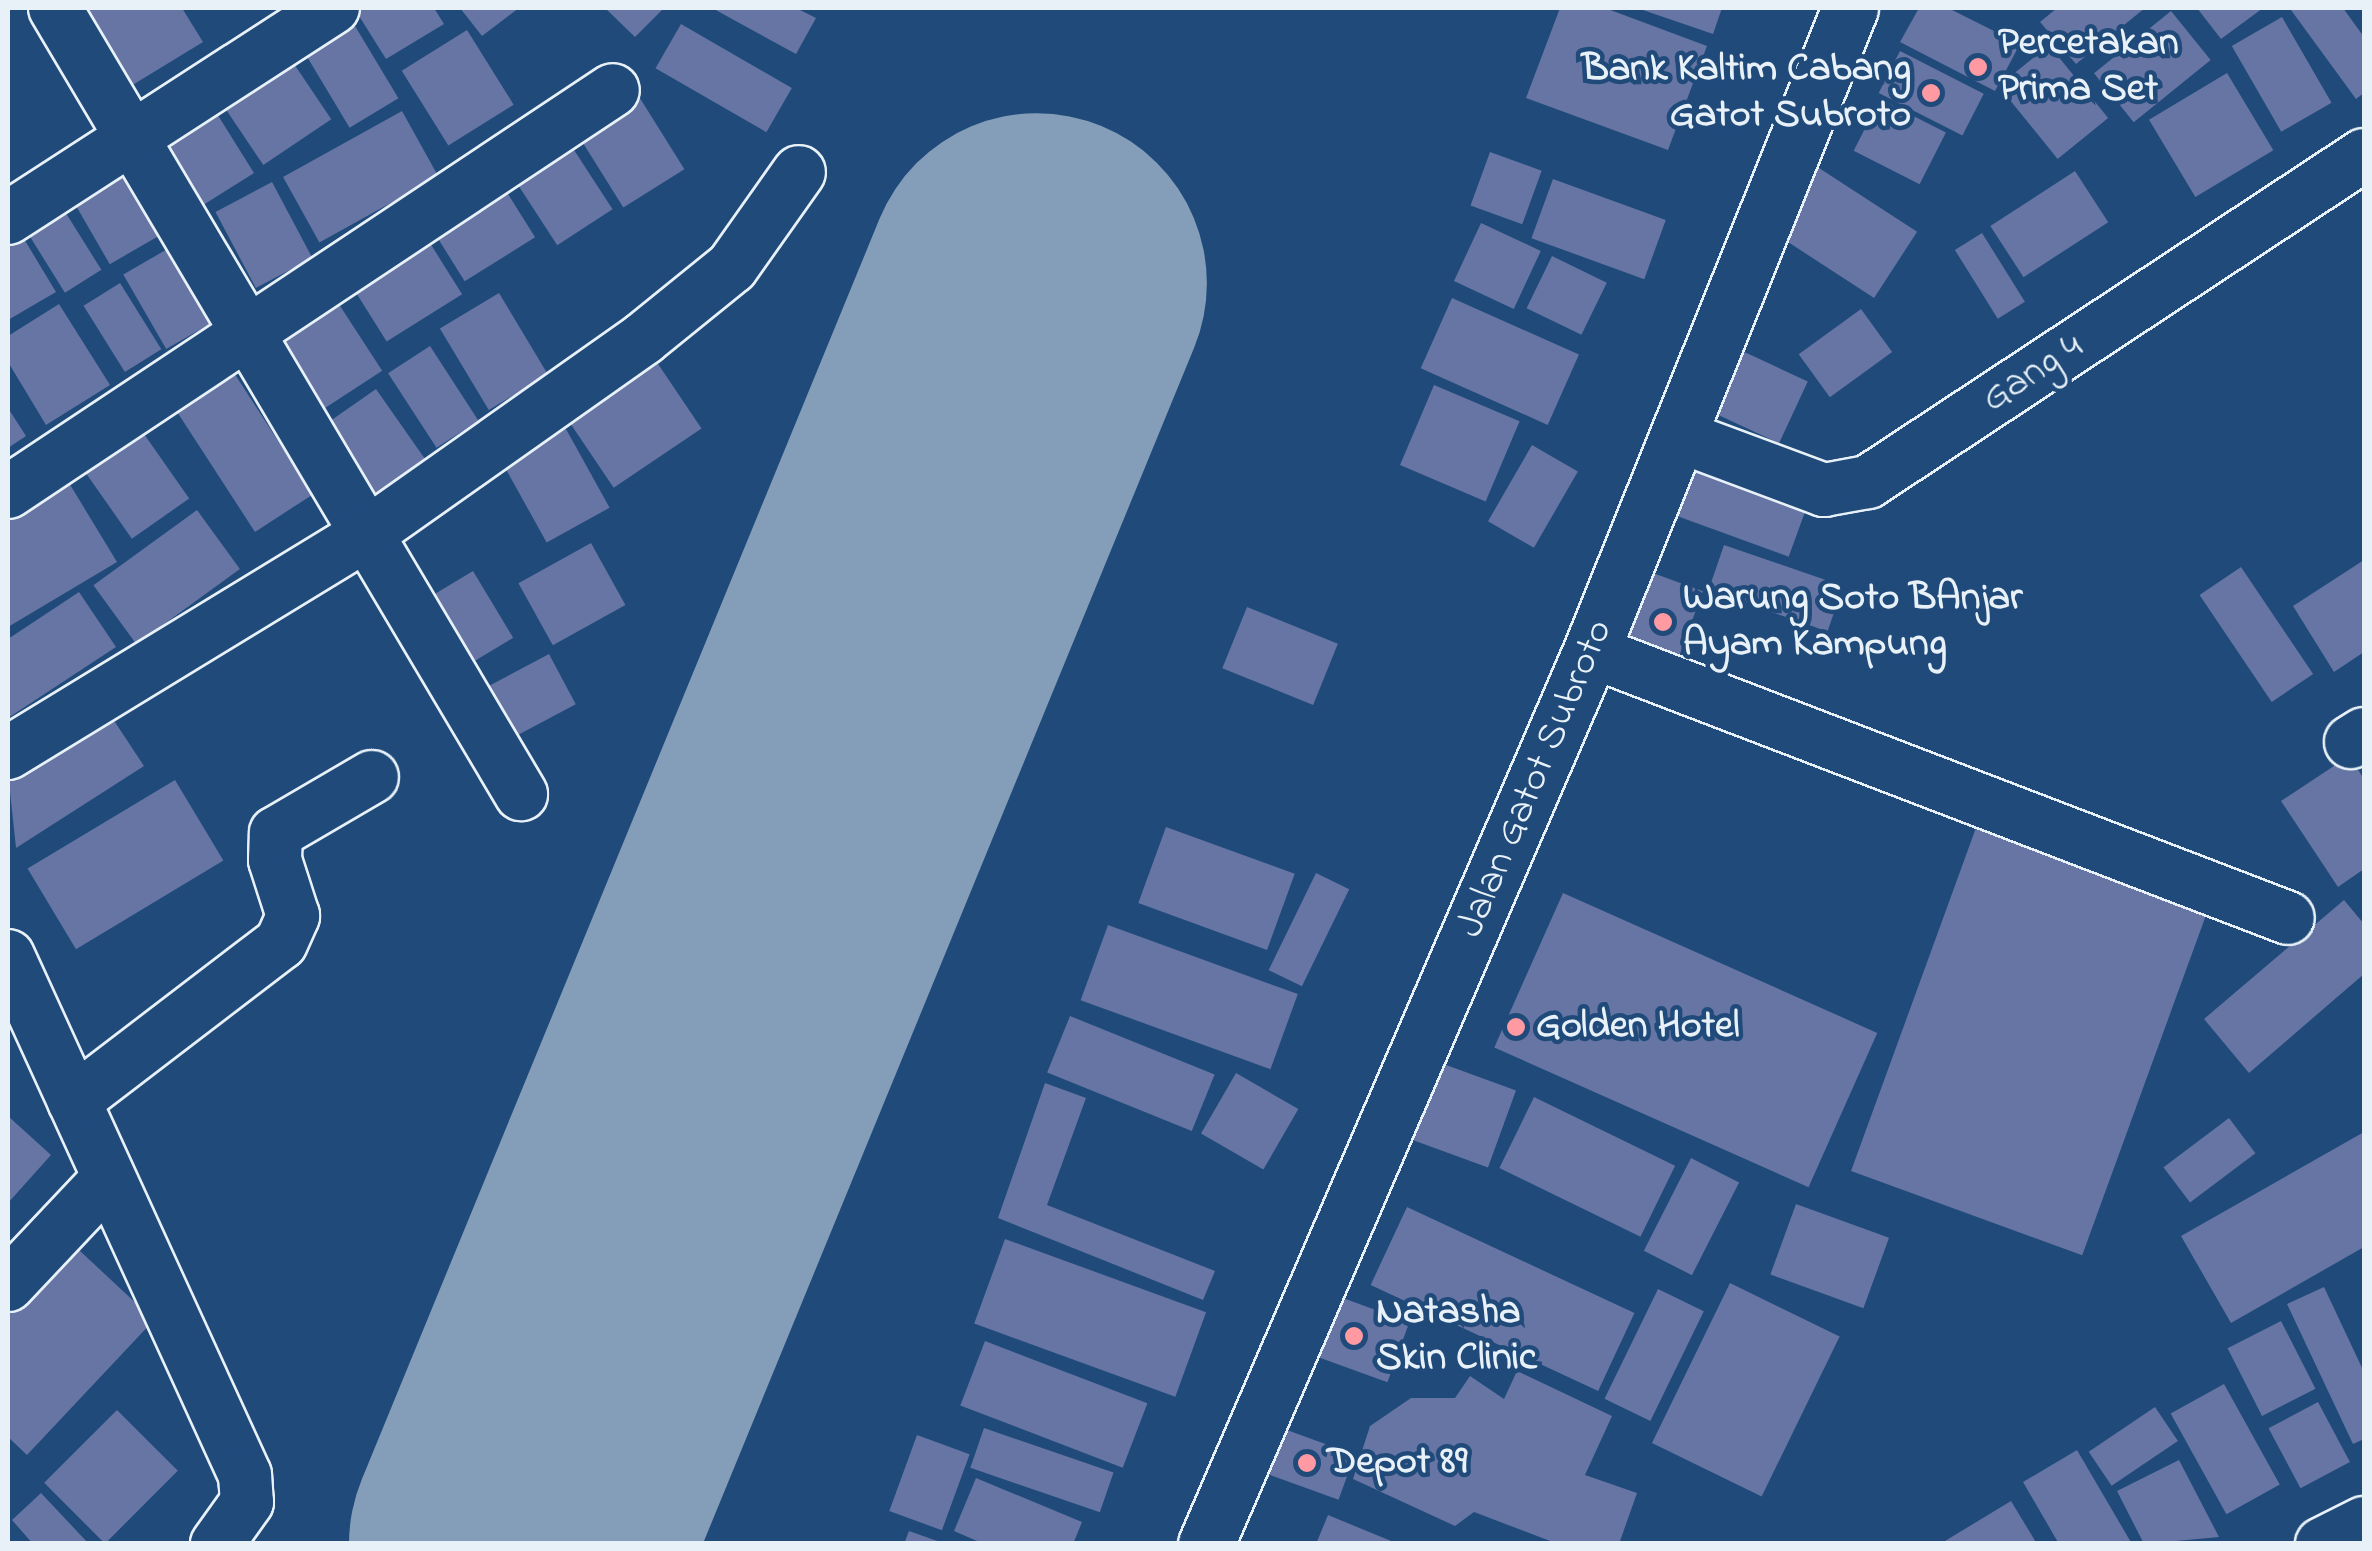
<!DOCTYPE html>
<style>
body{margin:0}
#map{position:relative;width:2372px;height:1551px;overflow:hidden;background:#1f4a7a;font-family:"Indie Flower",sans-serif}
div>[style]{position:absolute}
.runway>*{height:340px;margin:-170px;padding:0 170px;transform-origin:170px;border-radius:170px;background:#849eb9}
.building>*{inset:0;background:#6675a3;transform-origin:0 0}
.roads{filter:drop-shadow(2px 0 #e8f1f8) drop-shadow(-2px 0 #e8f1f8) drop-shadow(0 2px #e8f1f8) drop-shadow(0 -2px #e8f1f8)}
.minor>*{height:52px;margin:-26px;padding:0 26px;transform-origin:26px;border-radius:26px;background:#1f4a7a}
.tertiary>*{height:55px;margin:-27.5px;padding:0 27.5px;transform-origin:27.5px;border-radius:27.5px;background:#1f4a7a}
.dots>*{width:28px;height:28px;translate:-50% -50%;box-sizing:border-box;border:5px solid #1f4a7a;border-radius:50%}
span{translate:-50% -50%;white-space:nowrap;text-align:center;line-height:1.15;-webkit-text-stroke:9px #1f4a7a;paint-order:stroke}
.poi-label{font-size:40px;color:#e8f1f8;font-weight:700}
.left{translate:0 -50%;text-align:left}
.right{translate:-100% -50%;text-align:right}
.street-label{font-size:40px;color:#e8f1f8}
.frame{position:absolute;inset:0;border:10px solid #e8f1f8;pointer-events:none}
</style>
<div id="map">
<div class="runway">
<div style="left:519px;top:1544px;width:1363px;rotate:-67.67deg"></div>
</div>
<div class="building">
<div style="clip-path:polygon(82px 8px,182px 8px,203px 42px,126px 89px)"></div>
<div style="clip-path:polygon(354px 8px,434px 8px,444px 24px,386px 59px)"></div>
<div style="clip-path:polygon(460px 8px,519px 8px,482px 36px)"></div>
<div style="clip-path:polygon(605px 8px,664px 8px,635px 37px)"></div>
<div style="clip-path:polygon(712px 8px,796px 8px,816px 18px,796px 54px)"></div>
<div style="clip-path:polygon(1560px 8px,1605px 8px,1707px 46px,1668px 150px,1526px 98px)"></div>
<div style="clip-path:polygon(1637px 8px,1722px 8px,1713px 34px)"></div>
<div style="clip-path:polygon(1919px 8px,1948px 8px,2020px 44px,1995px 91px,1900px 42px)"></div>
<div style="clip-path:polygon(2057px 8px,2145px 8px,2076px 64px,2040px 22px)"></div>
<div style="clip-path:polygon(2197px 8px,2263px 8px,2221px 39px)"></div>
<div style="clip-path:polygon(2343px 8px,2364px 37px,2364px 93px,2356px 99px,2291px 10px)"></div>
<div style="left:2171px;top:11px;width:63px;height:99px;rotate:51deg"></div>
<div style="left:349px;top:16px;width:96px;height:57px;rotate:59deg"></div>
<div style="left:2282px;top:17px;width:99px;height:58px;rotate:60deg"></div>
<div style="left:681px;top:24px;width:128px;height:51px;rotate:30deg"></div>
<div style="left:467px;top:30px;width:88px;height:77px;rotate:58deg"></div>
<div style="left:2049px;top:45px;width:94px;height:65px;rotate:51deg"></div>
<div style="left:1900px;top:51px;width:94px;height:47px;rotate:27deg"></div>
<div style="left:286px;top:52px;width:81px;height:82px;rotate:56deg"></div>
<div style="left:2227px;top:73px;width:90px;height:91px;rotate:59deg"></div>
<div style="left:633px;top:87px;width:97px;height:72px;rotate:58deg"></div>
<div style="left:1880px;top:99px;width:74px;height:58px;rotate:27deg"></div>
<div style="left:209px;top:101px;width:85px;height:60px;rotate:58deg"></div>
<div style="left:402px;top:111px;width:75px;height:136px;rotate:61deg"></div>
<div style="left:563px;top:133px;width:91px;height:66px;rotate:57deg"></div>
<div style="left:1490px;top:152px;width:55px;height:57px;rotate:20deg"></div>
<div style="left:1819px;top:168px;width:117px;height:79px;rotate:33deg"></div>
<div style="left:135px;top:170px;width:69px;height:69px;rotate:60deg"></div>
<div style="left:2075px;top:171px;width:61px;height:101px;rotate:57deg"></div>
<div style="left:498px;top:178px;width:70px;height:83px;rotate:58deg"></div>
<div style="left:1553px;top:179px;width:120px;height:63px;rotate:20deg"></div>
<div style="left:272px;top:182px;width:86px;height:64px;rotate:62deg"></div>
<div style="left:59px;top:202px;width:80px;height:43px;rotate:58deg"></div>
<div style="left:1481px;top:223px;width:66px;height:64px;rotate:25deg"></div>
<div style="clip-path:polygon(15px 224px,56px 292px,8px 320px,8px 228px)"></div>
<div style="left:1982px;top:233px;width:81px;height:32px;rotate:58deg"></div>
<div style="left:425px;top:235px;width:70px;height:89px;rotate:58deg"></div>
<div style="left:183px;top:240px;width:86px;height:69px;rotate:60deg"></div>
<div style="left:1552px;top:256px;width:61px;height:58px;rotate:26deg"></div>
<div style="left:120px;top:283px;width:78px;height:43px;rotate:58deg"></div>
<div style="left:331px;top:292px;width:94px;height:85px;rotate:57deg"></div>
<div style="left:499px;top:293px;width:95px;height:69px;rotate:59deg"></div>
<div style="left:1452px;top:298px;width:139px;height:77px;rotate:24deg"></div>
<div style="clip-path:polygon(59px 304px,110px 385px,46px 425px,8px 362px,8px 336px)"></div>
<div style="left:1861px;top:309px;width:53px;height:77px;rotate:54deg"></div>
<div style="left:430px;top:346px;width:89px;height:50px;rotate:57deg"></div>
<div style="left:1738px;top:349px;width:77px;height:68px;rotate:25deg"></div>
<div style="left:223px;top:356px;width:165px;height:69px;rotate:57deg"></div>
<div style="left:654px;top:358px;width:85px;height:106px;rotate:56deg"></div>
<div style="left:1434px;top:385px;width:93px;height:87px;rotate:23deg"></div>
<div style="left:376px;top:389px;width:87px;height:73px;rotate:55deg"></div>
<div style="clip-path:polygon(8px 408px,26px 436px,8px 448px)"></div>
<div style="left:137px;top:424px;width:91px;height:70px;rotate:55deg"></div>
<div style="left:566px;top:429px;width:90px;height:72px;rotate:61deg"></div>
<div style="left:1532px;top:445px;width:53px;height:88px;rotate:30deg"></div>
<div style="left:1693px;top:457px;width:124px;height:61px;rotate:20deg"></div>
<div style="clip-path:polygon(63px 473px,117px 562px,8px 627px,8px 506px)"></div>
<div style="left:197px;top:510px;width:73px;height:128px;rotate:54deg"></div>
<div style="left:591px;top:543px;width:71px;height:83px;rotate:61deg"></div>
<div style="left:1724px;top:545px;width:126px;height:48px;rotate:19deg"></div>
<div style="clip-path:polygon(2364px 560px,2364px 652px,2334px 672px,2293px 606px)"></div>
<div style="left:2241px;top:567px;width:129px;height:50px;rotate:56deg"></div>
<div style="left:473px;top:571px;width:78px;height:63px;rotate:59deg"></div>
<div style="left:1653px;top:573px;width:53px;height:85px;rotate:20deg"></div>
<div style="clip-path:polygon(79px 592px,116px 647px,8px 718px,8px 639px)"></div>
<div style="left:1247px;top:607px;width:98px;height:66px;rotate:22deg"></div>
<div style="left:549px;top:654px;width:57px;height:83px;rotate:62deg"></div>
<div style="clip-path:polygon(107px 710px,144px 766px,16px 848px,8px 773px)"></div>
<div style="clip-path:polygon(2349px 756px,2364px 779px,2364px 869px,2338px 887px,2281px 801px)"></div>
<div style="left:175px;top:780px;width:94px;height:172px;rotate:59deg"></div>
<div style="left:1981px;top:814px;width:246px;height:380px;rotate:20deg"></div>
<div style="left:1166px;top:827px;width:137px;height:81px;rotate:20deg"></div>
<div style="left:1316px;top:873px;width:37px;height:108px;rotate:26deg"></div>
<div style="left:1563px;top:893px;width:344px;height:169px;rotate:24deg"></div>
<div style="clip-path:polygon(2344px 900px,2364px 924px,2364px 974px,2249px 1073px,2204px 1019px)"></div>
<div style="left:1108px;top:925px;width:202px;height:80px;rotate:20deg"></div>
<div style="left:1070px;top:1016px;width:156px;height:61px;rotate:22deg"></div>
<div style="left:1438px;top:1062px;width:83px;height:82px;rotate:20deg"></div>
<div style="left:1236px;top:1073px;width:72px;height:70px;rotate:30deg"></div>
<div style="clip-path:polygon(1045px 1083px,1086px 1098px,1047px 1205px,1215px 1271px,1203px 1300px,998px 1218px)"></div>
<div style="left:1534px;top:1097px;width:157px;height:79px;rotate:26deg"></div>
<div style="clip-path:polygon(8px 1116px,51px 1155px,8px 1203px)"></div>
<div style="left:2229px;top:1118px;width:44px;height:82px;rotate:53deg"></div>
<div style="clip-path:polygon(2364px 1132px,2364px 1247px,2231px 1323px,2181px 1236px)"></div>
<div style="left:1691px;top:1158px;width:54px;height:104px;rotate:27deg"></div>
<div style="left:1796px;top:1204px;width:99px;height:75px;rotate:20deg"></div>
<div style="left:1407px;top:1207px;width:251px;height:86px;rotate:25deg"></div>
<div style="clip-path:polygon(64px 1236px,154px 1320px,27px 1455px,8px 1437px,8px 1295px)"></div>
<div style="left:1005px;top:1239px;width:214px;height:90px;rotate:20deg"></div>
<div style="left:1730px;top:1283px;width:122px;height:178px;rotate:26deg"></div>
<div style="clip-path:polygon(2324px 1287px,2364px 1372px,2364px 1439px,2353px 1444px,2287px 1304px)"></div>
<div style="left:1658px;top:1289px;width:51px;height:122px;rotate:26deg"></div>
<div style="left:1321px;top:1290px;width:94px;height:64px;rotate:20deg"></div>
<div style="left:2281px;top:1321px;width:76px;height:60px;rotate:63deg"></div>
<div style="left:985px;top:1341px;width:174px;height:69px;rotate:21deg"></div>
<div style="clip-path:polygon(1517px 1371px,1612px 1416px,1585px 1475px,1637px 1493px,1619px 1544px,1558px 1544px,1474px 1512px,1455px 1526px,1353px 1479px,1370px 1426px,1411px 1398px,1455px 1398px,1470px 1376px,1504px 1399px)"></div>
<div style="left:2224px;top:1384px;width:115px;height:61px;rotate:61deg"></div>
<div style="left:2318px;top:1402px;width:68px;height:56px;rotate:62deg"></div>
<div style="left:2155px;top:1407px;width:41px;height:80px;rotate:56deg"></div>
<div style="left:117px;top:1410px;width:86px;height:103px;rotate:45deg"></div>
<div style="left:1276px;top:1426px;width:84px;height:48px;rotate:20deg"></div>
<div style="left:984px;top:1428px;width:137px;height:42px;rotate:19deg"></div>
<div style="left:917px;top:1435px;width:56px;height:81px;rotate:20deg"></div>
<div style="clip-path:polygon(2077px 1450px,2132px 1544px,2059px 1544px,2023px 1482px)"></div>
<div style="clip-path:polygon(2179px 1460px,2219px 1537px,2144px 1544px,2117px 1491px)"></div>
<div style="clip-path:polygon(976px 1478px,1082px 1522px,1073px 1544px,984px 1544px,954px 1531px)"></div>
<div style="clip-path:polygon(41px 1493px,89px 1544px,33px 1544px,12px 1520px)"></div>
<div style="clip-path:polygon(2011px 1501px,2037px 1544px,1940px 1544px)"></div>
<div style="clip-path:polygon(1328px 1515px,1396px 1543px,1396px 1544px,1316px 1544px)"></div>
<div style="clip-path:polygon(909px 1531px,943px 1543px,943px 1544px,904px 1544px)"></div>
</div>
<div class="roads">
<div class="minor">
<div style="left:55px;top:8px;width:914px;rotate:59.34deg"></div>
<div style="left:8px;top:218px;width:387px;rotate:-32.9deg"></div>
<div style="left:1679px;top:436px;width:155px;rotate:20.4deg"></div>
<div style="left:1824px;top:490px;width:45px;rotate:-10.3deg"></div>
<div style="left:1868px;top:482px;width:594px;rotate:-33.4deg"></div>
<div style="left:8px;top:492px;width:726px;rotate:-33.6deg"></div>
<div style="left:1591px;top:651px;width:746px;rotate:20.96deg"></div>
<div style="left:2351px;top:742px;width:15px;rotate:-32deg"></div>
<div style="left:8px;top:753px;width:417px;rotate:-31.4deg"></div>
<div style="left:364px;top:536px;width:342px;rotate:-35.2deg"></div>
<div style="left:643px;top:339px;width:114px;rotate:-39deg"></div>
<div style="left:732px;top:267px;width:116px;rotate:-54.8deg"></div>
<div style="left:8px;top:956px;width:571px;rotate:65.46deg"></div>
<div style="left:245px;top:1475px;width:27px;rotate:86deg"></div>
<div style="left:247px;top:1502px;width:52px;rotate:125.5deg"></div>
<div style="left:74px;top:1101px;width:260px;rotate:-37.4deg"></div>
<div style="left:281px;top:943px;width:30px;rotate:-66deg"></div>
<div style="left:293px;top:916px;width:59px;rotate:-107.8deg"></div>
<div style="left:275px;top:860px;width:27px;rotate:-88deg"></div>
<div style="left:276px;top:833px;width:111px;rotate:-30.3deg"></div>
<div style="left:8px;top:1285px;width:147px;rotate:-46.7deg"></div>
<div style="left:2322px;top:1544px;width:47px;rotate:-26.6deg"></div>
</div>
<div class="tertiary">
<div style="left:1206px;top:1544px;width:972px;rotate:-66.68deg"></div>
<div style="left:1591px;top:651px;width:693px;rotate:-68.06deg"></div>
</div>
</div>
<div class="dots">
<div style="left:1978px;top:67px;background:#ff9aa2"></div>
<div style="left:1931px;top:93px;background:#ff9aa2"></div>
<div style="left:1663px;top:622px;background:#ff9aa2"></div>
<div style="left:1516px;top:1027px;background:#ff9aa2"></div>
<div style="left:1354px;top:1336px;background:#ff9aa2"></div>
<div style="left:1307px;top:1463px;background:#ff9aa2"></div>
</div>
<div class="poi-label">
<span class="left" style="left:1998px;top:67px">Percetakan<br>Prima Set</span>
<span class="right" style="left:1911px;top:93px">Bank Kaltim Cabang<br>Gatot Subroto</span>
<span class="left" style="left:1683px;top:622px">Warung Soto BAnjar<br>Ayam Kampung</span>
<span class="left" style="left:1536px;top:1027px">Golden Hotel</span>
<span class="left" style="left:1376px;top:1336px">Natasha<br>Skin Clinic</span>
<span class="left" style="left:1327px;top:1463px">Depot 89</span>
</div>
<div class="street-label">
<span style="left:2033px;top:374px;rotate:-33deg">Gang 4</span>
<span style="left:1536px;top:779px;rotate:-67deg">Jalan Gatot Subroto</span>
</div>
<div class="frame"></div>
</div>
